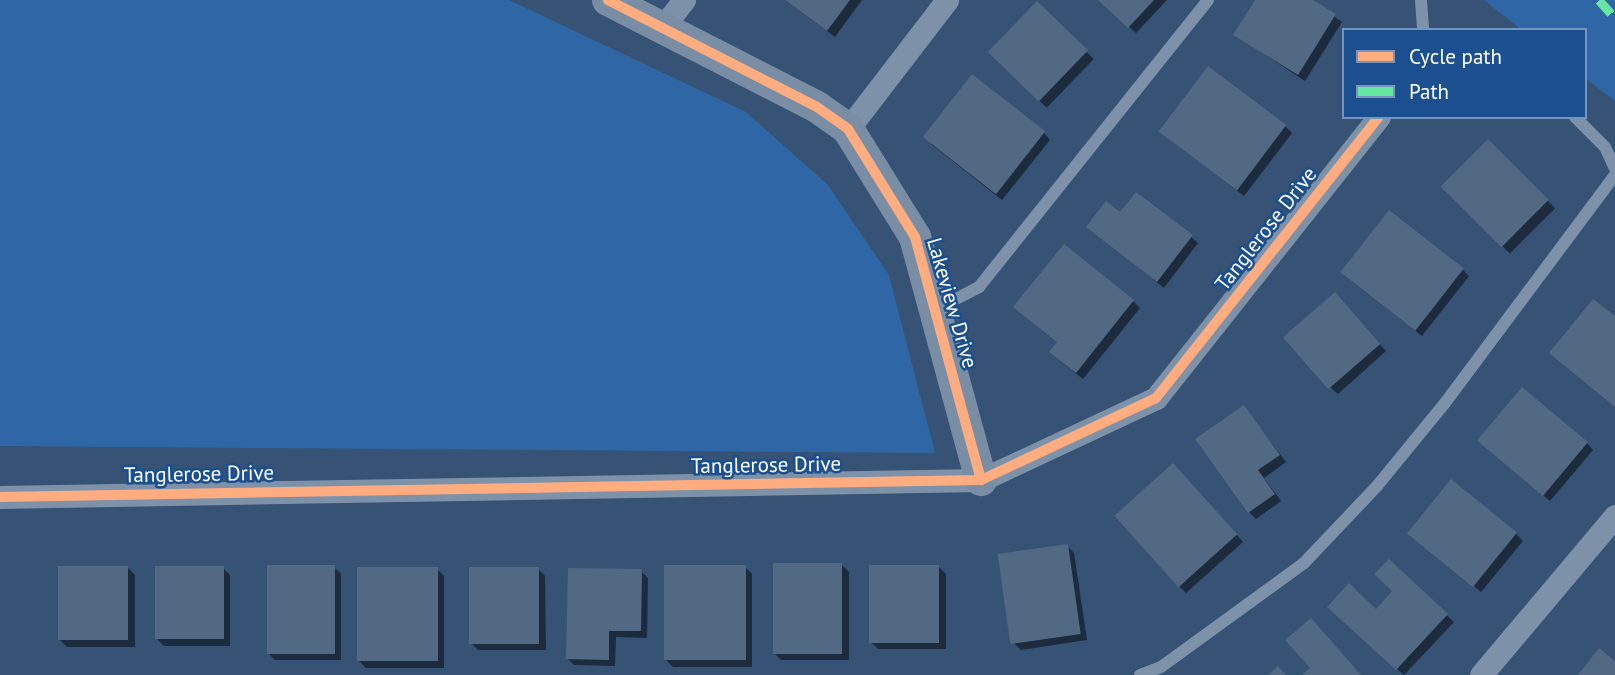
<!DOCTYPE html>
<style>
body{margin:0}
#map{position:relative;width:1615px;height:675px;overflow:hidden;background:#365274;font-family:"PT Sans",sans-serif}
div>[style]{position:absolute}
.green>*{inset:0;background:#2f66a5}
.shadow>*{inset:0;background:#0007;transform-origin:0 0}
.building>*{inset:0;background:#526984;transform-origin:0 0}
.lane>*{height:12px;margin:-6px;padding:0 6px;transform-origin:6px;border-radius:6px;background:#7d92a8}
.street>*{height:23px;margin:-11.5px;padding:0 11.5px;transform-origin:11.5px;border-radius:11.5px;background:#7d92a8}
.secondary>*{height:32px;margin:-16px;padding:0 16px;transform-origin:16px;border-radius:16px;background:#798da4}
.quiet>*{height:9px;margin-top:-4.5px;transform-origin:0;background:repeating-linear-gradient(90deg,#66e7a1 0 18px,transparent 0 27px)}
.cycleway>*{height:10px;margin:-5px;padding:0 5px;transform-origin:5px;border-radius:5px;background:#ffac80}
span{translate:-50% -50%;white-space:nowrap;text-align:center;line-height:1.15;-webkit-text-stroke:5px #1b4f8f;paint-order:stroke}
.street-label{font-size:21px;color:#fff}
.legend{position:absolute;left:1342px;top:28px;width:245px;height:91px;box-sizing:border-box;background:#1b4f8f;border:2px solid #7695bc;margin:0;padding:9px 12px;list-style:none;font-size:21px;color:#fff}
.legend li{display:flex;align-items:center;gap:14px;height:35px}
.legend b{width:35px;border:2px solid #7695bc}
</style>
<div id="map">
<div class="green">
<div style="clip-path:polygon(0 0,509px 0,746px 112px,828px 185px,889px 275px,935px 453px,0 446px)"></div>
<div style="clip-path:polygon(1484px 0,1615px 0,1615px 101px,1585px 78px,1585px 30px,1522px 30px)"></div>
</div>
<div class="shadow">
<div style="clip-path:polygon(785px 0,862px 0,835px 37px)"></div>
<div style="clip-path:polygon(1100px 0,1167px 0,1136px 33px)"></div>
<div style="clip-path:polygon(1257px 0,1310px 0,1342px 22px,1305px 81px,1235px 35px)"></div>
<div style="left:1037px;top:4px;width:79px;height:68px;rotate:44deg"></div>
<div style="clip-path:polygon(1285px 126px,1292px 133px,1244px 196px,1168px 138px)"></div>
<div style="clip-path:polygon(1044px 133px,1050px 140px,1002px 200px,931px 144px)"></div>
<div style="left:1488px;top:141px;width:95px;height:64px;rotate:45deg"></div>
<div style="clip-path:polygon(1121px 214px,1191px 237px,1198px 243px,1164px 288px,1088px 227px)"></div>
<div style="clip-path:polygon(1463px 270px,1469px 276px,1422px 336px,1349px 279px)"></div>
<div style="clip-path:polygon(1133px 301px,1140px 308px,1083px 379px,1058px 359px)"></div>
<div style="clip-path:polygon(1342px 302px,1386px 351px,1338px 394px,1331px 388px)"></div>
<div style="clip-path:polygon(1244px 407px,1286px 462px,1264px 478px,1281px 501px,1256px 519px,1249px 512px)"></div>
<div style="clip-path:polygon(1587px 443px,1593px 450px,1550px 501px,1486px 447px)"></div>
<div style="clip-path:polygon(1180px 472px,1243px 542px,1186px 593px,1179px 586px)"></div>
<div style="clip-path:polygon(1516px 534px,1523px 541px,1481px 592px,1417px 539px)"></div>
<div style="clip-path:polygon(1067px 546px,1074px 553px,1087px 640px,1021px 650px,1014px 643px)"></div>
<div style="clip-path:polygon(1389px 561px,1454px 622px,1404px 675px,1336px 614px,1376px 611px,1395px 591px)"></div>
<div style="clip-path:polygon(842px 565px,849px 572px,849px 660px,781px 660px,774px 653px)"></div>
<div style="clip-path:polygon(334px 567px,341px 574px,341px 660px,275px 660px,268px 653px)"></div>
<div style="clip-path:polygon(745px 567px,752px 574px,752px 667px,673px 667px,666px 660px)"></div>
<div style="clip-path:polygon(939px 567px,946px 574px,946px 649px,878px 649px,871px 642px)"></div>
<div style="clip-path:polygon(128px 568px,135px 575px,135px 647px,67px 647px,60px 640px)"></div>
<div style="clip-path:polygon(223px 568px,230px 575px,230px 646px,164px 646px,157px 639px)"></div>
<div style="clip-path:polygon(437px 569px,444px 576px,444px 668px,366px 668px,359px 661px)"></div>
<div style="clip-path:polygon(538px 569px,545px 576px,546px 650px,478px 650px,471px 643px)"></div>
<div style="clip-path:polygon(641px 571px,648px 578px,647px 638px,616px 637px,615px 666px,574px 665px,567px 658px)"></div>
</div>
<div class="building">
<div style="clip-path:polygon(785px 0,850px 0,827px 31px)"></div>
<div style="clip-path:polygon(1098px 0,1154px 0,1128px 28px)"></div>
<div style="clip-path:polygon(1255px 0,1313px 0,1336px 14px,1298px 75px,1233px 35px)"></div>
<div style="left:1037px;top:1px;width:71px;height:71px;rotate:44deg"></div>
<div style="left:1208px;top:66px;width:98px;height:82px;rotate:37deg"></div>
<div style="left:972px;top:74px;width:93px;height:80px;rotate:38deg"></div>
<div style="left:1488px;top:139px;width:86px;height:67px;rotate:45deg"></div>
<div style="clip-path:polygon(1136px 192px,1193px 235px,1157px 282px,1086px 227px,1106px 201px,1120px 212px)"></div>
<div style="left:1389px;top:210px;width:95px;height:79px;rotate:38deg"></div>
<div style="clip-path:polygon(1064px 244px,1134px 300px,1076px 373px,1049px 352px,1057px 342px,1013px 307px)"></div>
<div style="left:1335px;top:292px;width:69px;height:69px;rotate:49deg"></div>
<div style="clip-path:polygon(1593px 299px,1615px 316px,1615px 407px,1549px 353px)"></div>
<div style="left:1522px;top:387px;width:86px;height:70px;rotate:40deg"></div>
<div style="clip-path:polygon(1244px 405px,1280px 455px,1258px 470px,1275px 494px,1248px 513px,1195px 439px)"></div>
<div style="left:1173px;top:463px;width:96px;height:79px;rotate:48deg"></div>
<div style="left:1451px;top:479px;width:85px;height:70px;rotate:39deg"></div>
<div style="left:1068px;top:544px;width:91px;height:71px;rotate:82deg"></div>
<div style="clip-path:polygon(1389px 559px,1448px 614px,1396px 670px,1327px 607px,1349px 583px,1376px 609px,1392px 591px,1374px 574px)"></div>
<div style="left:773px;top:563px;width:69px;height:91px"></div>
<div style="left:267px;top:565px;width:68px;height:89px"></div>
<div style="left:664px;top:565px;width:82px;height:95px"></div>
<div style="left:869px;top:565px;width:70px;height:78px"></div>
<div style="left:58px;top:566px;width:70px;height:74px"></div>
<div style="left:155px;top:566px;width:69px;height:73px"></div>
<div style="left:357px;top:567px;width:81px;height:94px"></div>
<div style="left:469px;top:567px;width:70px;height:77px"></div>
<div style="clip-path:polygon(568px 568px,642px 569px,641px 631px,609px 631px,609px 660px,566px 659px)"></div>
<div style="clip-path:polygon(1311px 618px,1361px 675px,1302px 675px,1310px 668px,1285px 640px)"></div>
<div style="clip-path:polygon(1599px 648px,1615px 661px,1615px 675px,1578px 675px)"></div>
<div style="clip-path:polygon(1278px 666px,1286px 675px,1268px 675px)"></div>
</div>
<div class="lane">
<div style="left:1421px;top:0;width:30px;rotate:86deg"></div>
<div style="left:1575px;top:117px;width:42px;rotate:45deg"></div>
<div style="left:1605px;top:147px;width:23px;rotate:65deg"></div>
<div style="left:935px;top:310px;width:50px;rotate:-27.6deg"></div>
<div style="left:979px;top:287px;width:367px;rotate:-51.4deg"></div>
<div style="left:1140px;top:675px;width:22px;rotate:-21deg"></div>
<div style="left:1161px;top:667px;width:177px;rotate:-36deg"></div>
<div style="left:1304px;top:563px;width:106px;rotate:-46.5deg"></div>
<div style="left:1377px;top:486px;width:107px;rotate:-50.7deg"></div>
<div style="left:1445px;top:403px;width:284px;rotate:-53.3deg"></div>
</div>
<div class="street">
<div style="left:662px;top:28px;width:36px;rotate:-52deg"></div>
<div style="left:848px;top:129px;width:163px;rotate:-52.5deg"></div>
<div style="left:0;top:497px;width:981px;rotate:-0.99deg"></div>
<div style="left:981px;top:480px;width:193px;rotate:-25.1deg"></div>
<div style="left:1156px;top:398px;width:359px;rotate:-51.6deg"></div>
<div style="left:1481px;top:675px;width:208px;rotate:-49.9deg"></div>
</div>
<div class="secondary">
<div style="left:608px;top:0;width:235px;rotate:27.1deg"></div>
<div style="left:817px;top:107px;width:38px;rotate:35deg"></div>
<div style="left:848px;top:129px;width:127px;rotate:58.2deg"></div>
<div style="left:915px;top:237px;width:252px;rotate:74.8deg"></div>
</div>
<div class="quiet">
<div style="left:1599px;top:0;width:24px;rotate:48deg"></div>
</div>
<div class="cycleway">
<div style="left:608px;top:0;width:235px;rotate:27.1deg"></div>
<div style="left:817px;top:107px;width:38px;rotate:35deg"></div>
<div style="left:848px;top:129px;width:127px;rotate:58.2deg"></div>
<div style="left:915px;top:237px;width:252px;rotate:74.8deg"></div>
<div style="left:0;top:497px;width:981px;rotate:-0.99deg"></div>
<div style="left:981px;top:480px;width:193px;rotate:-25.1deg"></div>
<div style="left:1156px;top:398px;width:359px;rotate:-51.6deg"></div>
</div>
<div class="street-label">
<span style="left:1266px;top:229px;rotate:-52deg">Tanglerose Drive</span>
<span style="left:952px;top:303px;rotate:74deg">Lakeview Drive</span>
<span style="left:766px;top:465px;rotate:-1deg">Tanglerose Drive</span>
<span style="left:199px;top:474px;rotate:-1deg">Tanglerose Drive</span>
</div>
<ul class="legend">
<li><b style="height:9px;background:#ffac80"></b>Cycle path</li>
<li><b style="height:9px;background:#66e7a1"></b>Path</li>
</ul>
</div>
